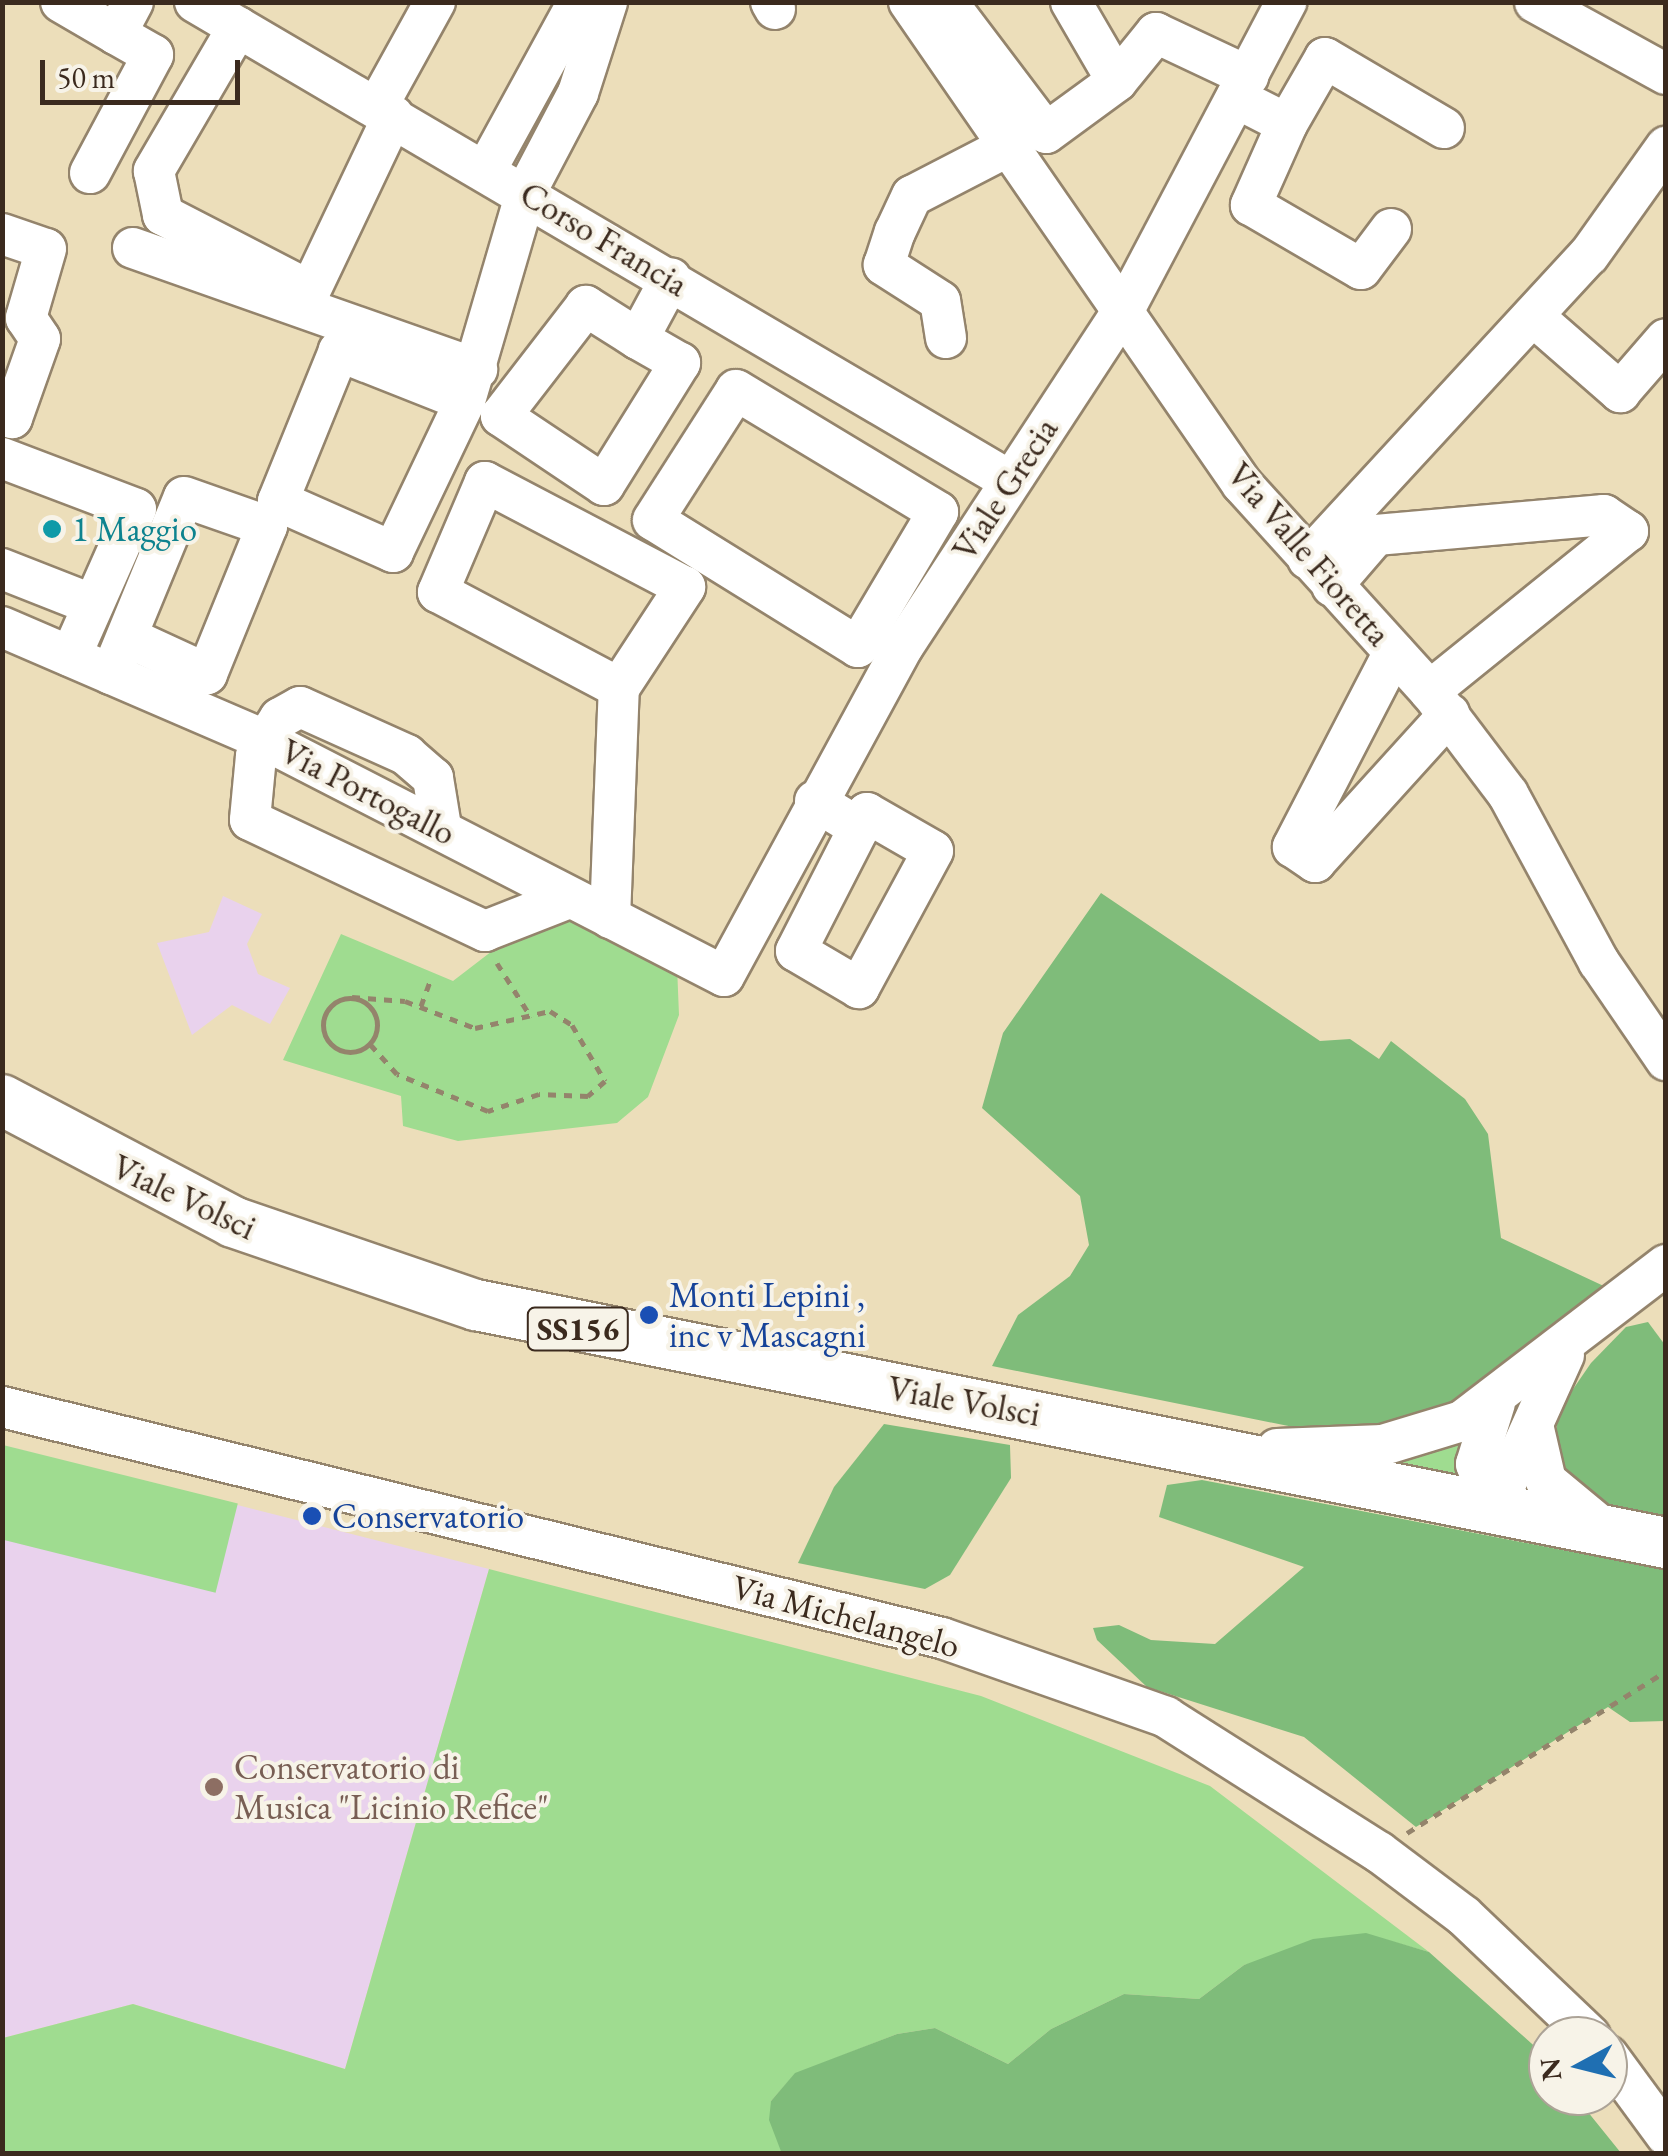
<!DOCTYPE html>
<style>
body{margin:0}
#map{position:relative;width:1668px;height:2156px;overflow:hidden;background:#ecdeba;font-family:"EB Garamond",serif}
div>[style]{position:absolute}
.built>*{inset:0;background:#e9d2ed}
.green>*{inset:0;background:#9fdc90;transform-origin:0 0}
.forest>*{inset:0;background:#7fbc7a}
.path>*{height:5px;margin-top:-2.5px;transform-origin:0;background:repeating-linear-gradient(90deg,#94846c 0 8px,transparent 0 16px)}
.path>.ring{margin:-2.5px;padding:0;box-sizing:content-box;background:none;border:5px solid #94846c;border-radius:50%}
.roads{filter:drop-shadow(2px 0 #94846c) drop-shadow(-2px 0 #94846c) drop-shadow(0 2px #94846c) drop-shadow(0 -2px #94846c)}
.minor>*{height:40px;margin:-20px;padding:0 20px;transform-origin:20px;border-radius:20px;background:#fff}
.major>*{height:50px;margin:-25px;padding:0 25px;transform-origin:25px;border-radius:25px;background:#fff}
.dots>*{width:28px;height:28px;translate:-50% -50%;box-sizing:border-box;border:5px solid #f7f3e8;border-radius:50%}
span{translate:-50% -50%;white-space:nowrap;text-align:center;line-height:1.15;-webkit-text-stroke:8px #f7f3e8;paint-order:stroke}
.shield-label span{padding:2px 8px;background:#f7f3e8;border:2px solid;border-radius:8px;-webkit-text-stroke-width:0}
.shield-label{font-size:32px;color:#3b2a1e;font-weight:700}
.street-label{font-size:35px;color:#3b2a1e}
.culture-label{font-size:35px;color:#0d838f}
.left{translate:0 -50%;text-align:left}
.transit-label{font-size:35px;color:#164399}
.education-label{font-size:35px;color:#785e54}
.frame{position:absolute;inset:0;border:5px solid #3b2a1e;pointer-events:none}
.north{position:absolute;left:1528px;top:2016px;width:100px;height:100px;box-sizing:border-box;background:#f7f3e8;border:2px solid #aca397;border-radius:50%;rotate:263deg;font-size:28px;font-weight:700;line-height:40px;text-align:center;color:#3b2a1e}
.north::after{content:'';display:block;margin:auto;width:35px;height:45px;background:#1f6fb2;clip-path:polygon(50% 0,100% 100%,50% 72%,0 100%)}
.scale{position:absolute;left:40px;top:60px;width:200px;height:45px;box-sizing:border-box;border:5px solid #3b2a1e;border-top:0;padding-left:12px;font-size:30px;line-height:35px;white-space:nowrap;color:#3b2a1e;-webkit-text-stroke:8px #f7f3e8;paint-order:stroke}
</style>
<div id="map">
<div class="built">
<div style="clip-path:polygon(223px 896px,262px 914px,247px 944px,258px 974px,290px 988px,270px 1024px,232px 1005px,192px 1035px,157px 943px,209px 932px)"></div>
<div style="clip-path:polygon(2px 1445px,489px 1569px,345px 2069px,133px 2004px,3px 2038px)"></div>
</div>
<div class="green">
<div style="clip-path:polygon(572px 912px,677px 966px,679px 1015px,648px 1097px,617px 1123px,458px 1141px,403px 1126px,401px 1096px,283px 1060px,341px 934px,453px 981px,522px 928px)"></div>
<div style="clip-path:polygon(1477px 1429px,1467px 1479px,1383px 1463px)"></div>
<div style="left:3px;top:1445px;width:242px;height:92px;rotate:14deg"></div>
<div style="clip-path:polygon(489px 1569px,981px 1696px,1210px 1786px,1429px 1952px,1366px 1934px,1244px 1965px,1199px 1999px,1124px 1994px,1051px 2029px,1008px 2064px,935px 2028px,897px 2034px,795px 2074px,771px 2101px,782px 2153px,3px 2151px,3px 2038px,133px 2004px,345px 2069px)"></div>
</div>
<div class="forest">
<div style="clip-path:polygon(1101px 893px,1320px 1041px,1350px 1039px,1379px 1059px,1391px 1041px,1465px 1099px,1488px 1134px,1501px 1238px,1608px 1288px,1431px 1419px,1333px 1435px,992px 1366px,1018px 1315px,1070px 1276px,1089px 1245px,1080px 1196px,982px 1108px,1003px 1033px)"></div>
<div style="clip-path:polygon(1648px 1322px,1665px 1345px,1665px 1519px,1601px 1504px,1566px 1470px,1556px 1433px,1558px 1411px,1591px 1363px,1626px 1327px)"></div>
<div style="clip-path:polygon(884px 1424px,1010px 1445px,1011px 1478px,950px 1575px,925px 1589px,798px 1563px,834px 1487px)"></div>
<div style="clip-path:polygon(1202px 1480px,1665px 1570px,1665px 1721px,1630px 1722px,1608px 1707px,1416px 1827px,1304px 1737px,1147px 1687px,1097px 1640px,1093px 1628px,1119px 1625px,1151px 1640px,1215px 1644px,1304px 1567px,1159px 1517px,1167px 1485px)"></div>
<div style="clip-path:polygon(1366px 1933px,1429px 1952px,1541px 2052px,1548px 2096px,1575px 2096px,1621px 2153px,782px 2154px,769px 2120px,771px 2101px,795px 2073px,897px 2034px,935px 2028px,1008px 2064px,1051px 2029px,1124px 1994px,1199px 1999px,1244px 1965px,1313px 1939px)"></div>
</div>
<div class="path">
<div style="left:497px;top:963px;width:64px;rotate:57.8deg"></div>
<div style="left:352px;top:997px;width:53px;rotate:4.3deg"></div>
<div style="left:405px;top:1001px;width:75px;rotate:21.1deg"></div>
<div style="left:475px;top:1028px;width:77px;rotate:-12.8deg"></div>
<div style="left:550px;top:1011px;width:26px;rotate:32deg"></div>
<div style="left:572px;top:1025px;width:65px;rotate:59.5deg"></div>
<div style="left:605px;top:1081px;width:23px;rotate:139deg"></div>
<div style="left:588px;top:1096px;width:49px;rotate:-177.7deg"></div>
<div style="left:539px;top:1094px;width:54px;rotate:161.6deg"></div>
<div style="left:488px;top:1111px;width:98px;rotate:-157.9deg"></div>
<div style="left:397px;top:1074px;width:40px;rotate:-132deg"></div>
<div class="ring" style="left:323px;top:998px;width:49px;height:49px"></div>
<div style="left:421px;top:1006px;width:30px;rotate:-70deg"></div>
<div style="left:1407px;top:1833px;width:305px;rotate:-32deg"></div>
</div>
<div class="roads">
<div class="minor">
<div style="left:61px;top:2px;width:64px;rotate:30.2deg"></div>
<div style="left:116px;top:34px;width:36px;rotate:-62deg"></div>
<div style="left:195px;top:2px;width:945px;rotate:30.44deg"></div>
<div style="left:771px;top:2px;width:8px;rotate:60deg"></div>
<div style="left:909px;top:2px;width:586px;rotate:55.36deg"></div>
<div style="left:1242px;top:484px;width:280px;rotate:47.8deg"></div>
<div style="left:1430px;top:691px;width:129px;rotate:52.9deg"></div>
<div style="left:1508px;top:794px;width:191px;rotate:61.6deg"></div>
<div style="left:1599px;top:962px;width:119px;rotate:55.6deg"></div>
<div style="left:947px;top:2px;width:164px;rotate:52.9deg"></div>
<div style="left:1046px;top:133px;width:88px;rotate:-36.2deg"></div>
<div style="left:1071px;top:2px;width:91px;rotate:59.8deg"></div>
<div style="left:1117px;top:81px;width:62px;rotate:-50.9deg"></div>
<div style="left:1156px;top:33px;width:102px;rotate:25.1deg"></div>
<div style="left:1535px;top:2px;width:149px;rotate:28.8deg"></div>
<div style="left:238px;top:27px;width:167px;rotate:120.3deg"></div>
<div style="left:154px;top:171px;width:45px;rotate:78.4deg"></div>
<div style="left:163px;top:215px;width:165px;rotate:27.3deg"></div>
<div style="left:310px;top:291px;width:194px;rotate:-64.6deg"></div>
<div style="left:1236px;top:98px;width:57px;rotate:27deg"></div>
<div style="left:1287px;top:124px;width:76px;rotate:-60.1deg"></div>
<div style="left:1325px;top:58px;width:138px;rotate:30.5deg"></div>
<div style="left:377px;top:107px;width:120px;rotate:-61.1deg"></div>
<div style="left:1287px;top:124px;width:89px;rotate:114deg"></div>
<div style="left:1251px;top:205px;width:127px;rotate:30.2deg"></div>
<div style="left:1361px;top:269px;width:50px;rotate:-53.1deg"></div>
<div style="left:486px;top:170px;width:192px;rotate:-61.3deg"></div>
<div style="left:90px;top:173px;width:134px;rotate:-61.9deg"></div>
<div style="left:153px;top:55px;width:43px;rotate:-150.4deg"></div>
<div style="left:2px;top:234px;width:46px;rotate:18.8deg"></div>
<div style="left:46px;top:249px;width:72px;rotate:106.2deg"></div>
<div style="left:26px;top:318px;width:25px;rotate:56deg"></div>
<div style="left:40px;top:339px;width:84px;rotate:109.5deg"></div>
<div style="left:12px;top:418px;width:11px;rotate:-158deg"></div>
<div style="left:133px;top:248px;width:365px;rotate:19.4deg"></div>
<div style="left:1533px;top:316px;width:116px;rotate:41.1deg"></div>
<div style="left:1620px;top:392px;width:70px;rotate:-49deg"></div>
<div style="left:946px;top:338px;width:37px;rotate:-99deg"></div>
<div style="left:940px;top:301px;width:67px;rotate:-147.3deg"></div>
<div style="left:884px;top:265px;width:35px;rotate:-72deg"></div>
<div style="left:895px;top:232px;width:40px;rotate:-65deg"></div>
<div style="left:912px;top:196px;width:111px;rotate:-27.3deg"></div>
<div style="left:638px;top:339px;width:62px;rotate:-147.6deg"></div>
<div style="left:586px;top:306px;width:139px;rotate:127.7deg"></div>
<div style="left:501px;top:416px;width:124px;rotate:33.8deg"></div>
<div style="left:604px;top:485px;width:144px;rotate:-58.1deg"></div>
<div style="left:680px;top:363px;width:48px;rotate:-150.3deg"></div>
<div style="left:638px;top:339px;width:69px;rotate:-61.6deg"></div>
<div style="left:736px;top:390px;width:236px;rotate:31.1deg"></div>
<div style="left:938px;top:512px;width:157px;rotate:120.7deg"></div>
<div style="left:858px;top:647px;width:241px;rotate:-148.2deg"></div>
<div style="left:653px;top:520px;width:154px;rotate:-57.4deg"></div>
<div style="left:465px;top:401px;width:136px;rotate:-158.4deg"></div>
<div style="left:339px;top:351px;width:162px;rotate:112.1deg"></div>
<div style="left:278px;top:501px;width:126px;rotate:23.9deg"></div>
<div style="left:393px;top:552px;width:167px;rotate:-64.5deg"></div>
<div style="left:465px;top:401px;width:218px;rotate:-73.7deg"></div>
<div style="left:526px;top:192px;width:112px;rotate:-62.3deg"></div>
<div style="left:578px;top:93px;width:96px;rotate:-72.3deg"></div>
<div style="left:2px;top:458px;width:143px;rotate:20.8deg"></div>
<div style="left:136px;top:509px;width:161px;rotate:113.9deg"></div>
<div style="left:1308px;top:559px;width:414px;rotate:-47.3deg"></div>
<div style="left:1589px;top:255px;width:133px;rotate:-54.5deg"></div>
<div style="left:2px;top:569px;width:96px;rotate:21.5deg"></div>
<div style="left:1332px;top:586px;width:67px;rotate:-49.2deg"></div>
<div style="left:1376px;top:535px;width:229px;rotate:-5deg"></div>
<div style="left:1604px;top:515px;width:29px;rotate:34deg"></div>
<div style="left:1628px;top:531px;width:255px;rotate:141.1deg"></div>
<div style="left:2px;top:627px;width:286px;rotate:23.3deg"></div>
<div style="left:265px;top:740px;width:516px;rotate:27.21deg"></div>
<div style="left:724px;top:976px;width:377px;rotate:-61.5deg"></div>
<div style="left:904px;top:645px;width:405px;rotate:-56.8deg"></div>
<div style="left:1126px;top:306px;width:344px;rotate:-62.2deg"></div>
<div style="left:1394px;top:652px;width:220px;rotate:117.4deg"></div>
<div style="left:1293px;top:847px;width:27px;rotate:34deg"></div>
<div style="left:1315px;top:862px;width:200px;rotate:-47.8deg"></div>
<div style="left:111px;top:674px;width:191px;rotate:-67.6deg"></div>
<div style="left:184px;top:497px;width:88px;rotate:19.3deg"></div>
<div style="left:267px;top:526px;width:160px;rotate:112.1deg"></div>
<div style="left:207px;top:674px;width:88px;rotate:-155.2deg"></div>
<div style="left:815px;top:801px;width:52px;rotate:31.5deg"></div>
<div style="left:859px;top:828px;width:17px;rotate:-62deg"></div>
<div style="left:867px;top:813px;width:76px;rotate:29.9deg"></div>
<div style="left:933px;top:851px;width:156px;rotate:118.4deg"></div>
<div style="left:859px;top:988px;width:73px;rotate:-149.6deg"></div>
<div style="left:796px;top:951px;width:138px;rotate:-62.9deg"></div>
<div style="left:441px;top:827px;width:50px;rotate:-99.3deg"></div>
<div style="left:433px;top:778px;width:35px;rotate:-139deg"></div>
<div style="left:407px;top:755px;width:117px;rotate:-155.8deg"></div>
<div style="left:300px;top:707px;width:23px;rotate:151deg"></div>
<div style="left:280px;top:718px;width:45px;rotate:122.3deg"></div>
<div style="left:256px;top:756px;width:64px;rotate:95.4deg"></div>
<div style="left:250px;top:820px;width:260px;rotate:25.3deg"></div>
<div style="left:485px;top:931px;width:90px;rotate:-21.4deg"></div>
<div style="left:610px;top:918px;width:230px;rotate:-87.8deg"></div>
<div style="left:619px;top:688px;width:121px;rotate:-56.8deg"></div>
<div style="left:685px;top:587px;width:226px;rotate:-152.3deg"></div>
<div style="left:485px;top:482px;width:120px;rotate:113.1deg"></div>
<div style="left:438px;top:592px;width:205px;rotate:27.9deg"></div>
<div style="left:1495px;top:1403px;width:64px;rotate:107.3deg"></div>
<div style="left:1476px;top:1464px;width:49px;rotate:68.6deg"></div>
<div style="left:1494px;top:1510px;width:170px;rotate:-65.7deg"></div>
<div style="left:2px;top:1407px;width:968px;rotate:13.81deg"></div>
<div style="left:942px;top:1638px;width:238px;rotate:19.4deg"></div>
<div style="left:1166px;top:1717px;width:252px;rotate:32.4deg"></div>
<div style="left:1379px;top:1852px;width:106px;rotate:37deg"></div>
<div style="left:1464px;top:1916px;width:174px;rotate:43.6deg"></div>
<div style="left:1534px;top:1429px;width:53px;rotate:77deg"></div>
<div style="left:1546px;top:1481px;width:67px;rotate:39.6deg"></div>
<div style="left:1277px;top:1449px;width:106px;rotate:-2.2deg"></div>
<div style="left:1383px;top:1445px;width:83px;rotate:-16.9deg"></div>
<div style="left:1462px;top:1421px;width:257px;rotate:-37.4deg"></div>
<div style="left:1608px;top:2056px;width:98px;rotate:53.7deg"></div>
</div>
<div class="major">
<div style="left:2px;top:1100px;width:261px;rotate:27.8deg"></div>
<div style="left:233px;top:1222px;width:257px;rotate:18.9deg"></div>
<div style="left:476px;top:1305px;width:1214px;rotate:11.31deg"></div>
</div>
</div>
<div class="dots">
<div style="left:52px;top:529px;background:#0f9aa8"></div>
<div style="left:649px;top:1315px;background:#1a4fb4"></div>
<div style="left:312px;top:1516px;background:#1a4fb4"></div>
<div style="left:214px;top:1787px;background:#8d6e63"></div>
</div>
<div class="shield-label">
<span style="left:578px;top:1329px">SS156</span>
</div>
<div class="street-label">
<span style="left:604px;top:239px;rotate:31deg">Corso Francia</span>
<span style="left:1005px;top:489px;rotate:-57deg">Viale Grecia</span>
<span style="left:1309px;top:554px;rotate:49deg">Via Valle Fioretta</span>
<span style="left:368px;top:792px;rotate:27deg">Via Portogallo</span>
<span style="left:184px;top:1197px;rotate:25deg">Viale Volsci</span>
<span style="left:964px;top:1401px;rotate:10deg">Viale Volsci</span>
<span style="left:846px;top:1616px;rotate:15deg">Via Michelangelo</span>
</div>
<div class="culture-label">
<span class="left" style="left:72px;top:529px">1 Maggio</span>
</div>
<div class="transit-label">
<span class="left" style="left:669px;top:1315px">Monti Lepini ,<br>inc v Mascagni</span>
<span class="left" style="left:332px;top:1516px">Conservatorio</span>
</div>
<div class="education-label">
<span class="left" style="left:234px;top:1787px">Conservatorio di<br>Musica "Licinio Refice"</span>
</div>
<div class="frame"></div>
<div class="north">N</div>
<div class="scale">50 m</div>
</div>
